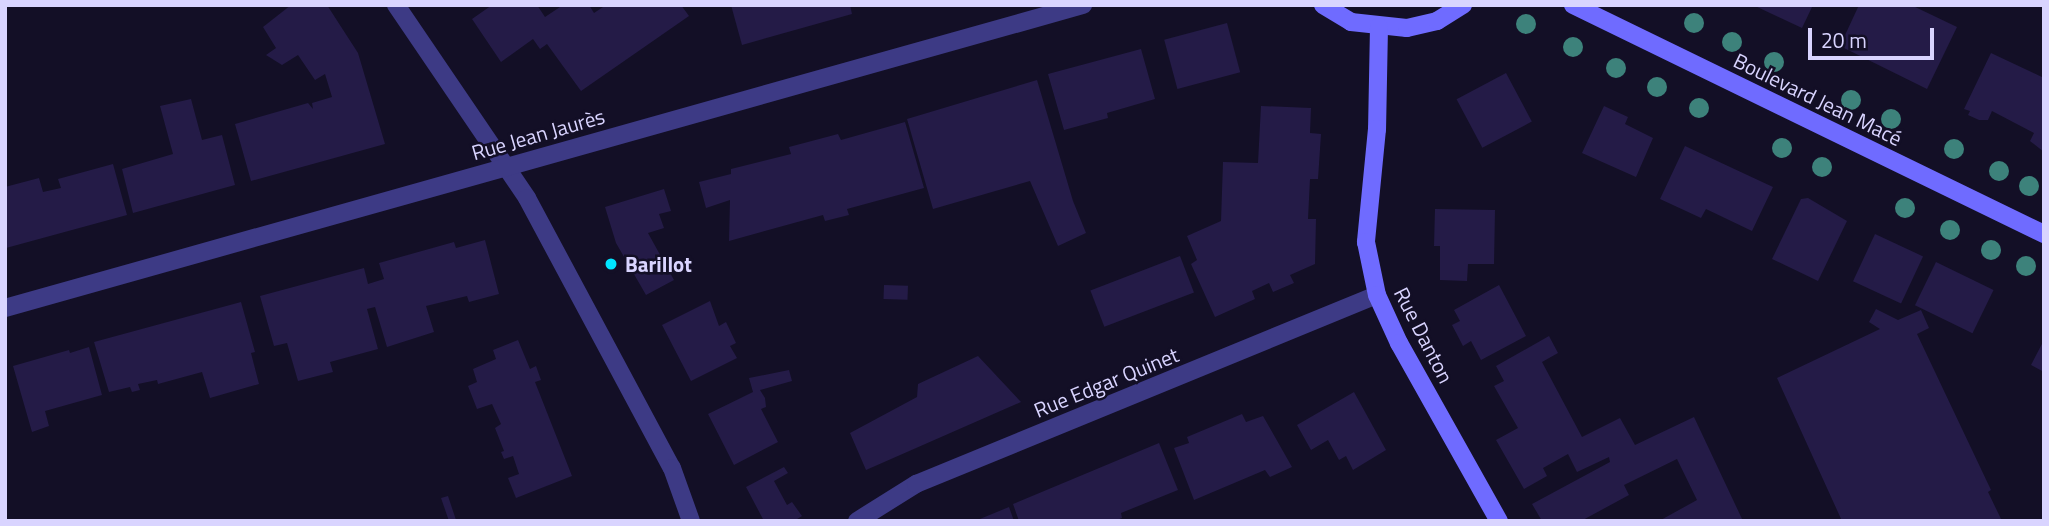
<!DOCTYPE html>
<meta charset="utf-8">
<style>
body{margin:0}
#map{position:relative;width:2049px;height:526px;overflow:hidden;background:#130f26;font-family:"Titillium Web",sans-serif}
div>[style]{position:absolute}
.building>*{inset:0;background:#241b47;transform-origin:0 0}
.street>*{height:18px;margin:-9px;padding:0 9px;transform-origin:9px;border-radius:9px;background:#3d3a85}
.secondary>*{height:18px;margin:-9px;padding:0 9px;transform-origin:9px;border-radius:9px;background:#6f6bff}
.trees>*{width:20px;height:20px;margin:-10px;border-radius:50%;background:#3d827b}
.dots>*{width:19px;height:19px;translate:-50% -50%;box-sizing:border-box;border:4px solid #130f26;border-radius:50%}
span{translate:-50% -50%;white-space:nowrap;text-align:center;line-height:1.15;-webkit-text-stroke:5px #130f26;paint-order:stroke}
.street-label{font-size:21px;color:#d9d4ff}
.poi-label{font-size:21px;color:#d9d4ff;font-weight:700}
.left{translate:0 -50%;text-align:left}
.frame{position:absolute;inset:0;border:7px solid #d9d4ff;pointer-events:none}
.scale{position:absolute;left:1808px;top:28px;width:126px;height:32px;box-sizing:border-box;border:4px solid #d9d4ff;border-top:0;padding-left:9px;font-size:21px;line-height:24px;white-space:nowrap;color:#d9d4ff;-webkit-text-stroke:5px #130f26;paint-order:stroke}
</style>
<div id="map">
<div class="building">
<div style="clip-path:polygon(291px 5px,327px 5px,358px 53px,385px 144px,251px 181px,235px 124px,308px 103px,313px 109px,312px 103px,332px 97px,325px 74px,315px 80px,298px 55px,282px 65px,266px 55px,276px 48px,263px 27px)"></div>
<div style="clip-path:polygon(492px 5px,537px 5px,545px 17px,563px 5px,589px 5px,594px 13px,606px 5px,681px 5px,689px 16px,581px 91px,547px 44px,540px 49px,533px 39px,501px 62px,472px 19px)"></div>
<div style="clip-path:polygon(731px 5px,850px 5px,852px 14px,742px 45px)"></div>
<div style="clip-path:polygon(1753px 5px,1813px 5px,1802px 28px)"></div>
<div style="clip-path:polygon(1859px 5px,1911px 5px,1957px 27px,1927px 89px,1840px 46px)"></div>
<div style="left:1227px;top:23px;width:51px;height:65px;rotate:75deg"></div>
<div style="clip-path:polygon(1141px 49px,1155px 99px,1107px 113px,1108px 118px,1064px 130px,1048px 74px)"></div>
<div style="clip-path:polygon(1991px 53px,2044px 78px,2044px 152px,2030px 141px,2034px 133px,1992px 111px,1988px 120px,1979px 120px,1968px 115px,1970px 111px,1964px 109px)"></div>
<div style="left:1506px;top:73px;width:55px;height:56px;rotate:62deg"></div>
<div style="clip-path:polygon(1037px 80px,1073px 201px,1086px 233px,1058px 246px,1030px 181px,933px 209px,907px 119px)"></div>
<div style="clip-path:polygon(191px 99px,202px 140px,222px 135px,235px 185px,133px 213px,122px 169px,173px 154px,160px 106px)"></div>
<div style="clip-path:polygon(1261px 106px,1311px 108px,1310px 133px,1321px 134px,1318px 179px,1310px 179px,1308px 219px,1316px 219px,1315px 264px,1290px 275px,1294px 283px,1273px 292px,1269px 283px,1252px 291px,1255px 299px,1215px 317px,1191px 264px,1197px 260px,1187px 236px,1221px 221px,1223px 162px,1258px 163px)"></div>
<div style="clip-path:polygon(1604px 106px,1628px 117px,1625px 124px,1653px 138px,1636px 177px,1582px 153px)"></div>
<div style="clip-path:polygon(905px 122px,924px 188px,847px 209px,849px 215px,825px 221px,823px 215px,729px 241px,730px 200px,706px 208px,699px 182px,731px 174px,731px 169px,791px 154px,789px 147px,838px 134px,841px 140px)"></div>
<div style="clip-path:polygon(1685px 146px,1773px 187px,1752px 231px,1706px 209px,1701px 218px,1660px 199px)"></div>
<div style="clip-path:polygon(113px 164px,127px 215px,6px 248px,5px 187px,39px 178px,43px 192px,61px 188px,58px 179px)"></div>
<div style="clip-path:polygon(664px 189px,671px 211px,659px 214px,664px 228px,648px 233px,674px 280px,646px 295px,616px 243px,605px 207px)"></div>
<div style="clip-path:polygon(1808px 198px,1847px 221px,1818px 281px,1772px 259px,1801px 199px)"></div>
<div style="clip-path:polygon(1435px 209px,1495px 210px,1494px 264px,1468px 264px,1467px 281px,1440px 280px,1440px 246px,1434px 246px)"></div>
<div style="left:1875px;top:234px;width:53px;height:52px;rotate:25deg"></div>
<div style="clip-path:polygon(485px 240px,499px 294px,469px 302px,467px 296px,426px 306px,434px 332px,387px 347px,375px 307px,367px 309px,378px 349px,330px 362px,333px 372px,298px 381px,287px 343px,274px 346px,260px 296px,364px 268px,368px 284px,384px 279px,379px 263px,454px 242px,456px 248px)"></div>
<div style="left:1180px;top:256px;width:39px;height:96px;rotate:69deg"></div>
<div style="left:1936px;top:262px;width:64px;height:48px;rotate:26deg"></div>
<div style="left:884px;top:285px;width:24px;height:14px;rotate:2deg"></div>
<div style="clip-path:polygon(1499px 285px,1526px 336px,1481px 360px,1471px 341px,1463px 346px,1452px 325px,1460px 321px,1454px 310px)"></div>
<div style="clip-path:polygon(710px 301px,719px 326px,726px 322px,736px 343px,730px 346px,737px 358px,691px 381px,662px 325px)"></div>
<div style="clip-path:polygon(241px 302px,255px 352px,251px 353px,259px 384px,210px 398px,202px 372px,158px 384px,157px 380px,138px 384px,140px 390px,132px 392px,130px 387px,109px 392px,94px 342px)"></div>
<div style="clip-path:polygon(1876px 309px,1898px 320px,1921px 310px,1929px 328px,1917px 334px,1991px 490px,1988px 492px,2002px 521px,1842px 521px,1777px 378px,1880px 329px,1869px 322px)"></div>
<div style="clip-path:polygon(1549px 336px,1558px 353px,1542px 362px,1582px 437px,1620px 418px,1635px 445px,1694px 417px,1743px 521px,1659px 521px,1697px 500px,1677px 459px,1624px 485px,1629px 495px,1581px 521px,1542px 521px,1532px 504px,1610px 462px,1609px 457px,1577px 472px,1568px 454px,1543px 468px,1547px 476px,1524px 489px,1496px 440px,1518px 428px,1494px 386px,1504px 381px,1496px 366px)"></div>
<div style="clip-path:polygon(518px 340px,530px 369px,536px 366px,541px 380px,535px 382px,572px 476px,516px 498px,508px 478px,519px 474px,513px 456px,504px 459px,501px 452px,504px 451px,495px 428px,501px 424px,492px 404px,477px 409px,468px 386px,477px 382px,473px 369px,496px 359px,493px 350px)"></div>
<div style="clip-path:polygon(2044px 340px,2044px 372px,2031px 365px)"></div>
<div style="clip-path:polygon(89px 347px,102px 395px,45px 411px,49px 426px,32px 432px,13px 366px,69px 350px,70px 353px)"></div>
<div style="clip-path:polygon(978px 356px,1021px 402px,866px 470px,850px 433px,917px 397px,918px 384px)"></div>
<div style="clip-path:polygon(789px 370px,792px 381px,760px 390px,765px 398px,766px 407px,761px 409px,778px 442px,734px 465px,708px 414px,753px 392px,749px 378px)"></div>
<div style="clip-path:polygon(1354px 392px,1386px 450px,1353px 470px,1346px 456px,1339px 460px,1328px 440px,1311px 450px,1297px 425px)"></div>
<div style="clip-path:polygon(1242px 414px,1246px 422px,1263px 416px,1292px 467px,1270px 477px,1265px 470px,1194px 500px,1174px 448px,1189px 443px,1187px 437px)"></div>
<div style="clip-path:polygon(1159px 443px,1178px 490px,1121px 513px,1122px 518px,1114px 521px,1019px 521px,1013px 504px)"></div>
<div style="clip-path:polygon(784px 467px,788px 473px,774px 481px,787px 505px,792px 502px,802px 516px,794px 521px,764px 521px,746px 487px)"></div>
<div style="clip-path:polygon(448px 496px,456px 520px,453px 521px,449px 521px,441px 498px)"></div>
<div style="clip-path:polygon(1009px 507px,1014px 521px,975px 521px)"></div>
</div>
<div class="street">
<div style="left:396px;top:5px;width:233px;rotate:55.8deg"></div>
<div style="left:527px;top:198px;width:306px;rotate:61.8deg"></div>
<div style="left:672px;top:468px;width:56px;rotate:70.3deg"></div>
<div style="left:5px;top:308px;width:1120px;rotate:-15.7deg"></div>
<div style="left:857px;top:521px;width:70px;rotate:-32.1deg"></div>
<div style="left:916px;top:484px;width:498px;rotate:-22.3deg"></div>
</div>
<div class="secondary">
<div style="left:1323px;top:5px;width:33px;rotate:31deg"></div>
<div style="left:1351px;top:22px;width:56px;rotate:6.1deg"></div>
<div style="left:1407px;top:28px;width:31px;rotate:-13deg"></div>
<div style="left:1437px;top:21px;width:31px;rotate:-32deg"></div>
<div style="left:1573px;top:5px;width:524px;rotate:25.93deg"></div>
<div style="left:1379px;top:27px;width:102px;rotate:91.1deg"></div>
<div style="left:1377px;top:129px;width:114px;rotate:95.6deg"></div>
<div style="left:1366px;top:242px;width:54px;rotate:78.3deg"></div>
<div style="left:1377px;top:295px;width:53px;rotate:65.4deg"></div>
<div style="left:1399px;top:343px;width:204px;rotate:60.7deg"></div>
</div>
<div class="trees">
<div style="left:1694px;top:23px"></div>
<div style="left:1526px;top:24px"></div>
<div style="left:1732px;top:42px"></div>
<div style="left:1573px;top:47px"></div>
<div style="left:1774px;top:62px"></div>
<div style="left:1616px;top:68px"></div>
<div style="left:1657px;top:87px"></div>
<div style="left:1851px;top:100px"></div>
<div style="left:1699px;top:108px"></div>
<div style="left:1891px;top:119px"></div>
<div style="left:1782px;top:148px"></div>
<div style="left:1954px;top:149px"></div>
<div style="left:1822px;top:167px"></div>
<div style="left:1999px;top:171px"></div>
<div style="left:2029px;top:186px"></div>
<div style="left:1905px;top:208px"></div>
<div style="left:1950px;top:230px"></div>
<div style="left:1991px;top:250px"></div>
<div style="left:2026px;top:266px"></div>
</div>
<div class="dots">
<div style="left:611px;top:264px;background:#00e5ff"></div>
</div>
<div class="street-label">
<span style="left:1818px;top:99px;rotate:26deg">Boulevard Jean Macé</span>
<span style="left:538px;top:134px;rotate:-16deg">Rue Jean Jaurès</span>
<span style="left:1424px;top:335px;rotate:63deg">Rue Danton</span>
<span style="left:1106px;top:382px;rotate:-22deg">Rue Edgar Quinet</span>
</div>
<div class="poi-label">
<span class="left" style="left:625px;top:264px">Barillot</span>
</div>
<div class="frame"></div>
<div class="scale">20 m</div>
</div>
